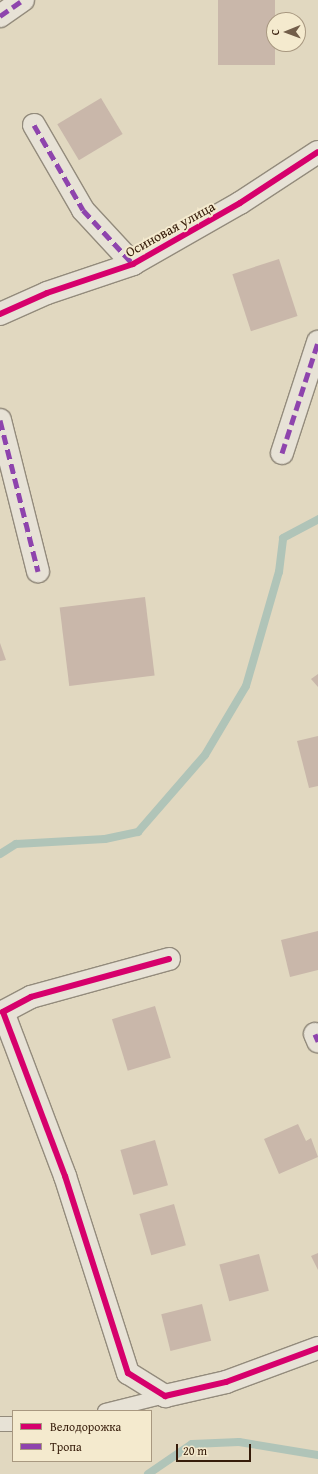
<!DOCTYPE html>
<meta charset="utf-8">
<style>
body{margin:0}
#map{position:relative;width:318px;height:1474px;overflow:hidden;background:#e1d8c0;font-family:"Gentium Book Plus",serif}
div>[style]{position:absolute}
.stream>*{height:8px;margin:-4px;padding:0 4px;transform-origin:4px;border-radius:4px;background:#b0c4b8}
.building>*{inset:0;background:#c9b7aa;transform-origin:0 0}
.roads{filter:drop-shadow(1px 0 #938b7c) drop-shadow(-1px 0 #938b7c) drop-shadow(0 1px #938b7c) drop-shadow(0 -1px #938b7c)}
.service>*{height:14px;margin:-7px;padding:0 7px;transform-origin:7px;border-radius:7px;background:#e7e2d6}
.minor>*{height:22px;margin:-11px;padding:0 11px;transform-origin:11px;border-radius:11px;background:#e7e2d6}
.quiet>*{height:5px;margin-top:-2.5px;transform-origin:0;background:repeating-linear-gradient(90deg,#8e44ad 0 10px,transparent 0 15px)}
.cycleway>*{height:6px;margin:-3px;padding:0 3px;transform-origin:3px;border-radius:3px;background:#d6006c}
span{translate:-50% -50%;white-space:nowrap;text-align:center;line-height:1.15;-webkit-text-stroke:4px #f4eace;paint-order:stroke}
.street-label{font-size:14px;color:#361c0a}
.legend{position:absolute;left:12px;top:1410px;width:140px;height:52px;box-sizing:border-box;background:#f4eace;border:1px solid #a89880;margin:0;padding:5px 7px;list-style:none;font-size:12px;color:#361c0a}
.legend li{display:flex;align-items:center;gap:8px;height:20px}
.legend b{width:20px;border:1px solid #a89880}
.north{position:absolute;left:266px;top:12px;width:40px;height:40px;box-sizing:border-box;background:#f4eace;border:1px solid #a89880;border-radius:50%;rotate:269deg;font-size:11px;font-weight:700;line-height:16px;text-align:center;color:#361c0a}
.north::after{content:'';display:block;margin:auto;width:14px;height:18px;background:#725e4a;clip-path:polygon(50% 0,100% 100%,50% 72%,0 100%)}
.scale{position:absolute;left:176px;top:1444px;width:75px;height:18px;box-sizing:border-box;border:2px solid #361c0a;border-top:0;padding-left:5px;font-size:12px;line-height:14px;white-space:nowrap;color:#361c0a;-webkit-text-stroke:3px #f4eace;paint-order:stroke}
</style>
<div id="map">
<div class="stream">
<div style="left:0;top:854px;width:19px;rotate:-32deg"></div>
<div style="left:16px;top:844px;width:89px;rotate:-3.2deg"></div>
<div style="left:105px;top:839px;width:34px;rotate:-12deg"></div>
<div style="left:138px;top:832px;width:102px;rotate:-49deg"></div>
<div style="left:205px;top:755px;width:80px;rotate:-59.3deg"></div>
<div style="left:246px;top:686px;width:119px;rotate:-73.9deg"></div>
<div style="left:279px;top:572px;width:34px;rotate:-83deg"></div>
<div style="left:283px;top:538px;width:40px;rotate:-28deg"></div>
<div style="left:148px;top:1474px;width:53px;rotate:-34.3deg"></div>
<div style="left:192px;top:1444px;width:47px;rotate:-2.4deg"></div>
<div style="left:239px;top:1442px;width:80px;rotate:9.3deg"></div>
</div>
<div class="building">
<div style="left:218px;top:0;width:57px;height:65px"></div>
<div style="left:101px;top:98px;width:42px;height:51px;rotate:59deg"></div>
<div style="left:279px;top:259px;width:60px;height:49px;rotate:72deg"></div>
<div style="left:145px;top:597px;width:79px;height:86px;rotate:83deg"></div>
<div style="clip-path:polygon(0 643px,6px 660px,0 661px)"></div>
<div style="clip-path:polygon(318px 674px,318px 687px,311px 679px)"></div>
<div style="clip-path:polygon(318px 736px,318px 786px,309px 788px,297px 741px)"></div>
<div style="clip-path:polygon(318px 931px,318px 970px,290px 977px,281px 940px)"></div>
<div style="left:155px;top:1006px;width:54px;height:45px;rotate:73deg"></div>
<div style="clip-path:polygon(298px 1124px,306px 1141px,311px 1138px,318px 1157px,279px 1174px,264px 1139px)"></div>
<div style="left:155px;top:1140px;width:47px;height:36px;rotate:74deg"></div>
<div style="left:174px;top:1204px;width:43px;height:36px;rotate:74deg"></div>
<div style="clip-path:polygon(318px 1253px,318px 1270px,311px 1256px)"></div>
<div style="left:259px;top:1254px;width:38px;height:41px;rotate:75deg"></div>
<div style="left:202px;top:1304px;width:38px;height:42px;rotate:76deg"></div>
</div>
<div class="roads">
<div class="service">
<div style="left:105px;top:1411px;width:62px;rotate:-14deg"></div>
<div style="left:0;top:1424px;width:13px"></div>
</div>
<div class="minor">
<div style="left:0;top:16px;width:28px;rotate:-35deg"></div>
<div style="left:34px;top:125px;width:98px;rotate:60deg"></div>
<div style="left:83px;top:210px;width:74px;rotate:47.2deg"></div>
<div style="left:0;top:314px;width:51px;rotate:-24.1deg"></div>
<div style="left:47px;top:293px;width:91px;rotate:-18.6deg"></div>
<div style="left:133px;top:264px;width:123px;rotate:-29.7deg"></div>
<div style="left:240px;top:203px;width:93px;rotate:-33.2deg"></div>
<div style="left:0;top:420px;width:156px;rotate:75.9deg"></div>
<div style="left:282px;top:453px;width:117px;rotate:-72deg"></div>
<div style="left:169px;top:959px;width:143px;rotate:164.6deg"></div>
<div style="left:31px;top:997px;width:32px;rotate:152deg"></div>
<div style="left:3px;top:1012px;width:175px;rotate:69.3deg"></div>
<div style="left:65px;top:1176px;width:207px;rotate:72.3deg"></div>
<div style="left:128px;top:1373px;width:44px;rotate:31.9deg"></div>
<div style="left:165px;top:1396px;width:63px;rotate:-12.9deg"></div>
<div style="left:226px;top:1382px;width:98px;rotate:-20.3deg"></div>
<div style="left:315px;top:1034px;width:8px;rotate:67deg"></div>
</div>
</div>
<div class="quiet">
<div style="left:0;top:16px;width:28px;rotate:-35deg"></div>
<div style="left:34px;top:125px;width:98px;rotate:60deg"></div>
<div style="left:83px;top:210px;width:74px;rotate:47.2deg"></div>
<div style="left:0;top:420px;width:156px;rotate:75.9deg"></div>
<div style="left:282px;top:453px;width:117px;rotate:-72deg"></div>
<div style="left:315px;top:1034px;width:8px;rotate:67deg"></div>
</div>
<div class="cycleway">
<div style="left:0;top:314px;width:51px;rotate:-24.1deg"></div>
<div style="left:47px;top:293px;width:91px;rotate:-18.6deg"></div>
<div style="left:133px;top:264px;width:123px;rotate:-29.7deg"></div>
<div style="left:240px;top:203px;width:93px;rotate:-33.2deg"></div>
<div style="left:169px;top:959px;width:143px;rotate:164.6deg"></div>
<div style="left:31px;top:997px;width:32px;rotate:152deg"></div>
<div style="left:3px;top:1012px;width:175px;rotate:69.3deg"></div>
<div style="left:65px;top:1176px;width:207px;rotate:72.3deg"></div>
<div style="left:128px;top:1373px;width:44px;rotate:31.9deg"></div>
<div style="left:165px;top:1396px;width:63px;rotate:-12.9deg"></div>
<div style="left:226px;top:1382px;width:98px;rotate:-20.3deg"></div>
</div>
<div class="street-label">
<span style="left:170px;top:229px;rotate:-29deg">Осиновая улица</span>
</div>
<ul class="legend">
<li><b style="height:5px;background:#d6006c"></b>Велодорожка</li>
<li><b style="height:5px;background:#8e44ad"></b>Тропа</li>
</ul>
<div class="north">С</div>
<div class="scale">20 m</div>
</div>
